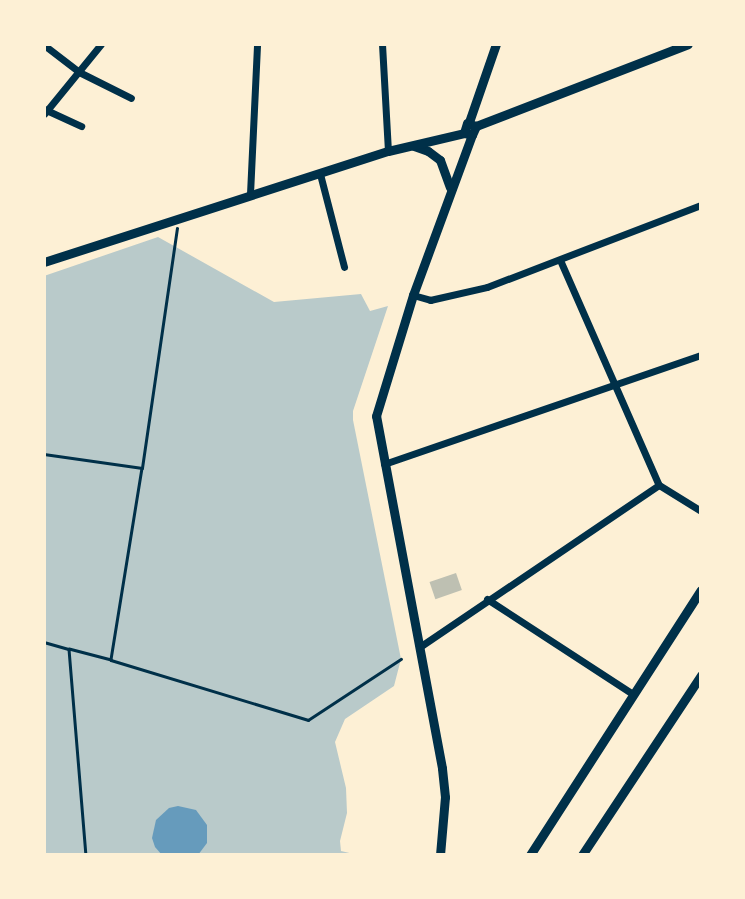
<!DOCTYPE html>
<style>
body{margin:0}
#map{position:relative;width:745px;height:899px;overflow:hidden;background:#fdf0d5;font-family:"Noto Sans",sans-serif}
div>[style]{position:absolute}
.green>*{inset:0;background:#b9caca}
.water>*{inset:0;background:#669bbc}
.building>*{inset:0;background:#bec0b2;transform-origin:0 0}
.path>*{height:2.5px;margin:-1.25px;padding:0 1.25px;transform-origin:1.25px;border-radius:1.25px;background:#003049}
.minor>*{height:7px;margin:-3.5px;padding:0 3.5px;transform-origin:3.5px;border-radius:3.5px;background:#003049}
.tertiary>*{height:9px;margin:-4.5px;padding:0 4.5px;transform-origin:4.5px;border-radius:4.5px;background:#003049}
span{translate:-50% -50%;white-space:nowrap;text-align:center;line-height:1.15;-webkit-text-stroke:7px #fdf0d5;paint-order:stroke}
.frame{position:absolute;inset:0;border:46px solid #fdf0d5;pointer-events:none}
</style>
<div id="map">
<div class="green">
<div style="clip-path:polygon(158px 237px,274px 302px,361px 294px,370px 311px,388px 306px,353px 411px,353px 420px,401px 659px,394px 686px,345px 719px,335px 742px,346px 788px,347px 813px,340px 841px,341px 851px,358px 855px,44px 855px,44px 276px)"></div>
</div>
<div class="water">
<div style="clip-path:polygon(178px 806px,196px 810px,207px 825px,207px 843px,198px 855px,162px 855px,155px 847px,152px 838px,156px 820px,169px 808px)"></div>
</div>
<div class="building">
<div style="left:456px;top:573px;width:18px;height:28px;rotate:71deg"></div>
</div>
<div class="path">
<div style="left:44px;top:454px;width:99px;rotate:8.1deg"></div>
<div style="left:142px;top:468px;width:194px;rotate:99.2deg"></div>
<div style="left:111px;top:660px;width:43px;rotate:-165.3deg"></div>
<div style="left:142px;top:468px;width:242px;rotate:-81.7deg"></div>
<div style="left:44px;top:642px;width:26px;rotate:16deg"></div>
<div style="left:69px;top:649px;width:207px;rotate:85.3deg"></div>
<div style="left:111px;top:660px;width:206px;rotate:16.9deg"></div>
<div style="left:308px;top:720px;width:111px;rotate:-33.3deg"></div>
</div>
<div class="minor">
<div style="left:382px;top:44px;width:107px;rotate:86.8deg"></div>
<div style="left:44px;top:45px;width:44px;rotate:37.6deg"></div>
<div style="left:79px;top:72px;width:58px;rotate:26.6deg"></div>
<div style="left:44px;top:109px;width:41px;rotate:24.7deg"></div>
<div style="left:44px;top:114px;width:90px;rotate:-50.8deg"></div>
<div style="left:320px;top:174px;width:96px;rotate:75.5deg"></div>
<div style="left:250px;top:194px;width:150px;rotate:-87.3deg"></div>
<div style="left:560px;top:260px;width:246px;rotate:66.3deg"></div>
<div style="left:659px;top:485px;width:49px;rotate:31.8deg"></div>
<div style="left:413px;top:295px;width:18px;rotate:16deg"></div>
<div style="left:430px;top:300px;width:58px;rotate:-12.8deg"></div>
<div style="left:487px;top:287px;width:229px;rotate:-21deg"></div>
<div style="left:384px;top:464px;width:335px;rotate:-19deg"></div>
<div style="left:487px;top:599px;width:174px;rotate:33.1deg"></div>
<div style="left:421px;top:646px;width:287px;rotate:-34.1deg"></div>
</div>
<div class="tertiary">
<div style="left:469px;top:122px;width:83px;rotate:-70.9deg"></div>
<div style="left:476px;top:126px;width:227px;rotate:-21.1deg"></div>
<div style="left:414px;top:146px;width:15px;rotate:20deg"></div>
<div style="left:428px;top:151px;width:15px;rotate:37deg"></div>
<div style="left:440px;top:160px;width:29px;rotate:70deg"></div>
<div style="left:44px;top:262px;width:361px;rotate:-17.9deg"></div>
<div style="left:388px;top:151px;width:78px;rotate:-13.3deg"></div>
<div style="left:464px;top:133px;width:8px;rotate:14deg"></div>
<div style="left:472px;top:135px;width:10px;rotate:-66deg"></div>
<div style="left:476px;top:126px;width:9px;rotate:-162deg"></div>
<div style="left:467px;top:123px;width:10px;rotate:107deg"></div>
<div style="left:440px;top:855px;width:58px;rotate:-85.1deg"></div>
<div style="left:445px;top:797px;width:29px;rotate:-96deg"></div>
<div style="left:442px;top:768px;width:358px;rotate:-100.6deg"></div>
<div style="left:376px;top:416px;width:127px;rotate:-73deg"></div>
<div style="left:413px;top:295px;width:171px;rotate:-69.8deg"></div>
<div style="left:530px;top:855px;width:315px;rotate:-57.2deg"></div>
<div style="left:582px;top:855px;width:216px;rotate:-56.5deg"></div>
</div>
<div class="frame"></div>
</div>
